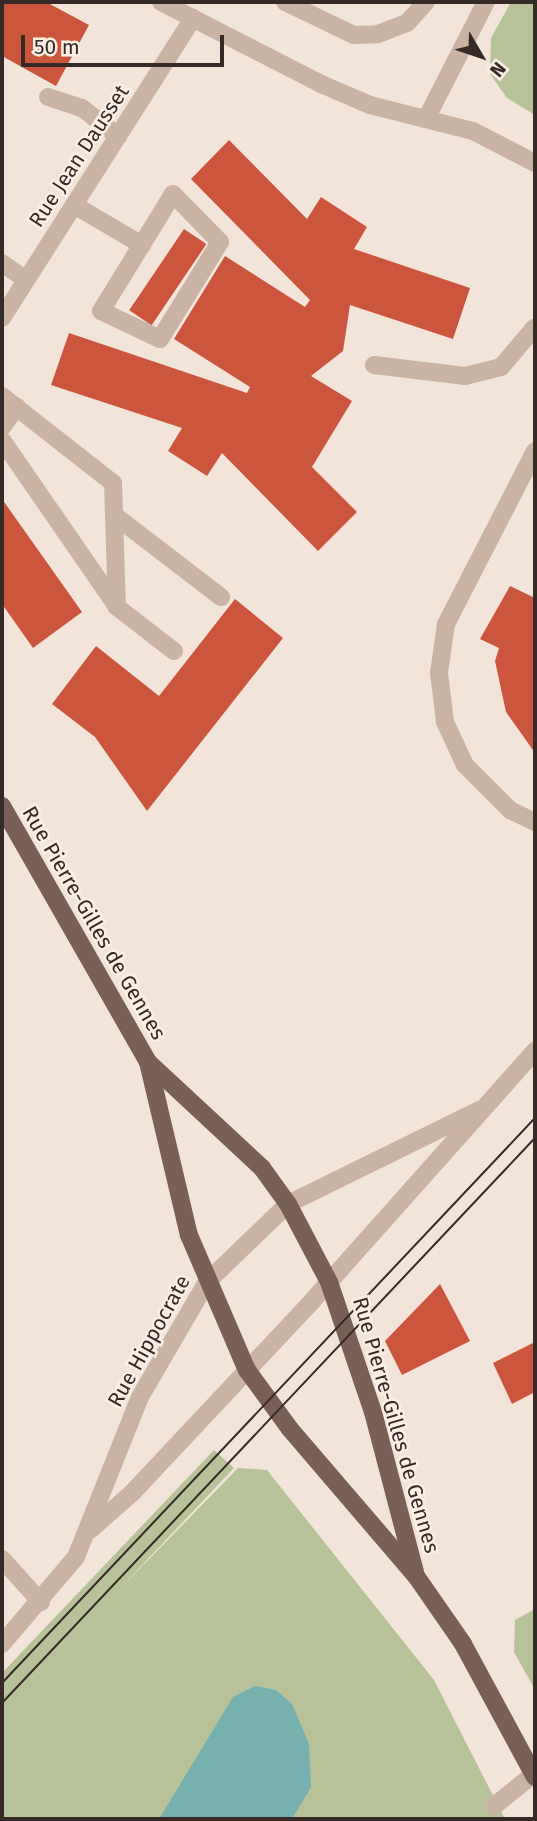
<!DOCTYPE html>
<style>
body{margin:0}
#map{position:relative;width:537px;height:1821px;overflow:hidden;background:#f2e4d8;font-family:"Fira Sans",sans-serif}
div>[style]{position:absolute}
.green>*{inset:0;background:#b7c298}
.water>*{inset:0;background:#76b1af}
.building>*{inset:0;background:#cc563d;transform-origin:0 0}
.minor>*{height:18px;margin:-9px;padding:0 9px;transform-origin:9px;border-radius:9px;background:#cbb3a4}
.major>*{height:18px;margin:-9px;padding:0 9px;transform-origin:9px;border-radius:9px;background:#795f56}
.tram>*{height:2px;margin:-1px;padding:0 1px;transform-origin:1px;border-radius:1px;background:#362a26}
span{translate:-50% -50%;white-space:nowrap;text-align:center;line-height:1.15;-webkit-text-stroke:5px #faefe5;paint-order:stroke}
.street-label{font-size:21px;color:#362a26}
.frame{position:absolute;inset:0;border:4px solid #362a26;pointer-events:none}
.north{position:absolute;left:446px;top:21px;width:70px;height:70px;-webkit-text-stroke:5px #faefe5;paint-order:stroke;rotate:129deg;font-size:19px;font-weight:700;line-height:28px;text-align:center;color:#362a26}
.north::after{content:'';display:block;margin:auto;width:24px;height:32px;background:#362a26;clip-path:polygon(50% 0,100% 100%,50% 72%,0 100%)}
.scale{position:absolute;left:21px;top:35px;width:203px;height:32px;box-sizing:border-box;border:4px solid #362a26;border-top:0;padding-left:9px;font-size:21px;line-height:24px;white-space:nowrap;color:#362a26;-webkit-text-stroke:5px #faefe5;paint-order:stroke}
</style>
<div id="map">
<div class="green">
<div style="clip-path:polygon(511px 2px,535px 2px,535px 115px,507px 98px,490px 74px,491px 38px)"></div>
<div style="clip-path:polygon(214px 1450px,234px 1468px,113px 1596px,238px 1468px,267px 1470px,434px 1680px,505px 1819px,2px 1819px,2px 1673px)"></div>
<div style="clip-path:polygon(535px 1609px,535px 1690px,514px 1652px,515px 1620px)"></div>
</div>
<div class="water">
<div style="clip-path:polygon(255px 1686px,276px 1690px,292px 1704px,309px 1744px,311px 1787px,292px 1819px,159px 1819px,233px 1697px)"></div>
</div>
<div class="building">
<div style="clip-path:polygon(2px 2px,46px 2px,89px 25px,56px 86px,2px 56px)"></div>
<div style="clip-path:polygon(229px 140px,307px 219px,321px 197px,367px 227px,354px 249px,470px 288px,453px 339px,350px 305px,343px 351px,311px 376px,352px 401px,312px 467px,357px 512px,318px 551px,222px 453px,207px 476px,168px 451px,182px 428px,51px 385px,69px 333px,247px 393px,250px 387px,174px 339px,225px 256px,305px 307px,310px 300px,191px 179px)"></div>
<div style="left:184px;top:229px;width:27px;height:98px;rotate:34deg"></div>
<div style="clip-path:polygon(2px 499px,82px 612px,33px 648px,2px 604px)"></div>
<div style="clip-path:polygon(510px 586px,535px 598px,535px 753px,506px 712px,495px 661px,499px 648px,480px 639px)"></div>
<div style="clip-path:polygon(235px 599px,283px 638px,147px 811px,95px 737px,52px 704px,96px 646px,159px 696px)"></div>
<div style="clip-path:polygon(440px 1284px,470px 1341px,402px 1375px,385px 1341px)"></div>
<div style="clip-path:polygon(535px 1342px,535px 1392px,512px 1404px,493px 1363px)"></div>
</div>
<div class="minor">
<div style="left:161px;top:2px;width:180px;rotate:27.1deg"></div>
<div style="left:321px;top:84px;width:53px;rotate:23.2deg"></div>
<div style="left:370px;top:105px;width:106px;rotate:14.2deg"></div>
<div style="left:473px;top:131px;width:70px;rotate:27.3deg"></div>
<div style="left:285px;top:2px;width:76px;rotate:25.6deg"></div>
<div style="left:354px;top:35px;width:24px;rotate:-2deg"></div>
<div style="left:378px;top:34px;width:31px;rotate:-21deg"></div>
<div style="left:407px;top:23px;width:28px;rotate:-48deg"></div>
<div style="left:48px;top:97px;width:36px;rotate:18deg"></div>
<div style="left:82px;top:108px;width:46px;rotate:37.9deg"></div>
<div style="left:426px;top:119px;width:131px;rotate:-62.9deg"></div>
<div style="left:173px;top:194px;width:67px;rotate:45.6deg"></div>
<div style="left:220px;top:242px;width:114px;rotate:121.7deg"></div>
<div style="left:160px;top:339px;width:65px;rotate:-154.6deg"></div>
<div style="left:101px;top:311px;width:137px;rotate:-58.4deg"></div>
<div style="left:74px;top:205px;width:79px;rotate:30.5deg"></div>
<div style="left:2px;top:263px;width:29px;rotate:35deg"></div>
<div style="left:2px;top:318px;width:356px;rotate:-57.5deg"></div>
<div style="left:374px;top:365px;width:92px;rotate:6.9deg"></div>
<div style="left:465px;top:376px;width:37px;rotate:-14deg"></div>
<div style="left:501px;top:367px;width:52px;rotate:-49.6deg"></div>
<div style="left:2px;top:396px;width:141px;rotate:38.1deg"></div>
<div style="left:113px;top:483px;width:124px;rotate:88.2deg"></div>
<div style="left:2px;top:427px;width:25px;rotate:-53deg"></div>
<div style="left:2px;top:440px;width:203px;rotate:55.4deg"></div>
<div style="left:117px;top:607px;width:72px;rotate:37.7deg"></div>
<div style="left:535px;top:451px;width:195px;rotate:117.2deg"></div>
<div style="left:446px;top:624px;width:49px;rotate:98.1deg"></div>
<div style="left:439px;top:673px;width:49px;rotate:83deg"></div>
<div style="left:445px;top:722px;width:47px;rotate:65.1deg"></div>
<div style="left:465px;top:765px;width:64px;rotate:45deg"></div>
<div style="left:510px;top:810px;width:28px;rotate:26deg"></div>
<div style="left:114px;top:515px;width:135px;rotate:37.5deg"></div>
<div style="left:90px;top:1530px;width:56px;rotate:-41.4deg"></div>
<div style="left:132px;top:1493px;width:265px;rotate:-46.8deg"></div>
<div style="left:313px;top:1300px;width:334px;rotate:-48.3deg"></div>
<div style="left:2px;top:1559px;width:58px;rotate:47.8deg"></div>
<div style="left:2px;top:1644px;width:114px;rotate:-49.6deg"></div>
<div style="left:76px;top:1557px;width:172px;rotate:-68.2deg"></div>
<div style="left:140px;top:1397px;width:133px;rotate:-59.8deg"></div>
<div style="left:207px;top:1282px;width:112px;rotate:-43.9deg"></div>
<div style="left:288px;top:1204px;width:213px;rotate:-26.2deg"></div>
<div style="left:494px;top:1806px;width:51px;rotate:-38.7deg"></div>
</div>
<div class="major">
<div style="left:2px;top:806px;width:295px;rotate:60.3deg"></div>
<div style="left:148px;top:1062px;width:178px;rotate:76.7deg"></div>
<div style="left:189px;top:1235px;width:147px;rotate:66.8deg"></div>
<div style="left:247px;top:1370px;width:73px;rotate:53.9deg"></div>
<div style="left:290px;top:1429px;width:194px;rotate:49.4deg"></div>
<div style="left:416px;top:1576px;width:83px;rotate:55.3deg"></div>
<div style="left:463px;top:1644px;width:151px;rotate:61.6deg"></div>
<div style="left:148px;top:1062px;width:156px;rotate:42.9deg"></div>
<div style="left:262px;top:1168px;width:44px;rotate:54.2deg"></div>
<div style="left:288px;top:1204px;width:88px;rotate:62.3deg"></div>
<div style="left:329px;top:1282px;width:137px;rotate:71.3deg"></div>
<div style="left:373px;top:1412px;width:165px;rotate:75.3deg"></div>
</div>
<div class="tram">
<div style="left:2px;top:1683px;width:777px;rotate:-46.67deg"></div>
<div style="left:2px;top:1703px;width:777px;rotate:-46.67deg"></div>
</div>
<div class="street-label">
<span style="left:79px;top:156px;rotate:-57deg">Rue Jean Dausset</span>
<span style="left:94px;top:923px;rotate:60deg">Rue Pierre-Gilles de Gennes</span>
<span style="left:149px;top:1341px;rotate:-61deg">Rue Hippocrate</span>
<span style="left:396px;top:1425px;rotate:74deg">Rue Pierre-Gilles de Gennes</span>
</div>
<div class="frame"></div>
<div class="north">N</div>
<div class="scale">50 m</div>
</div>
